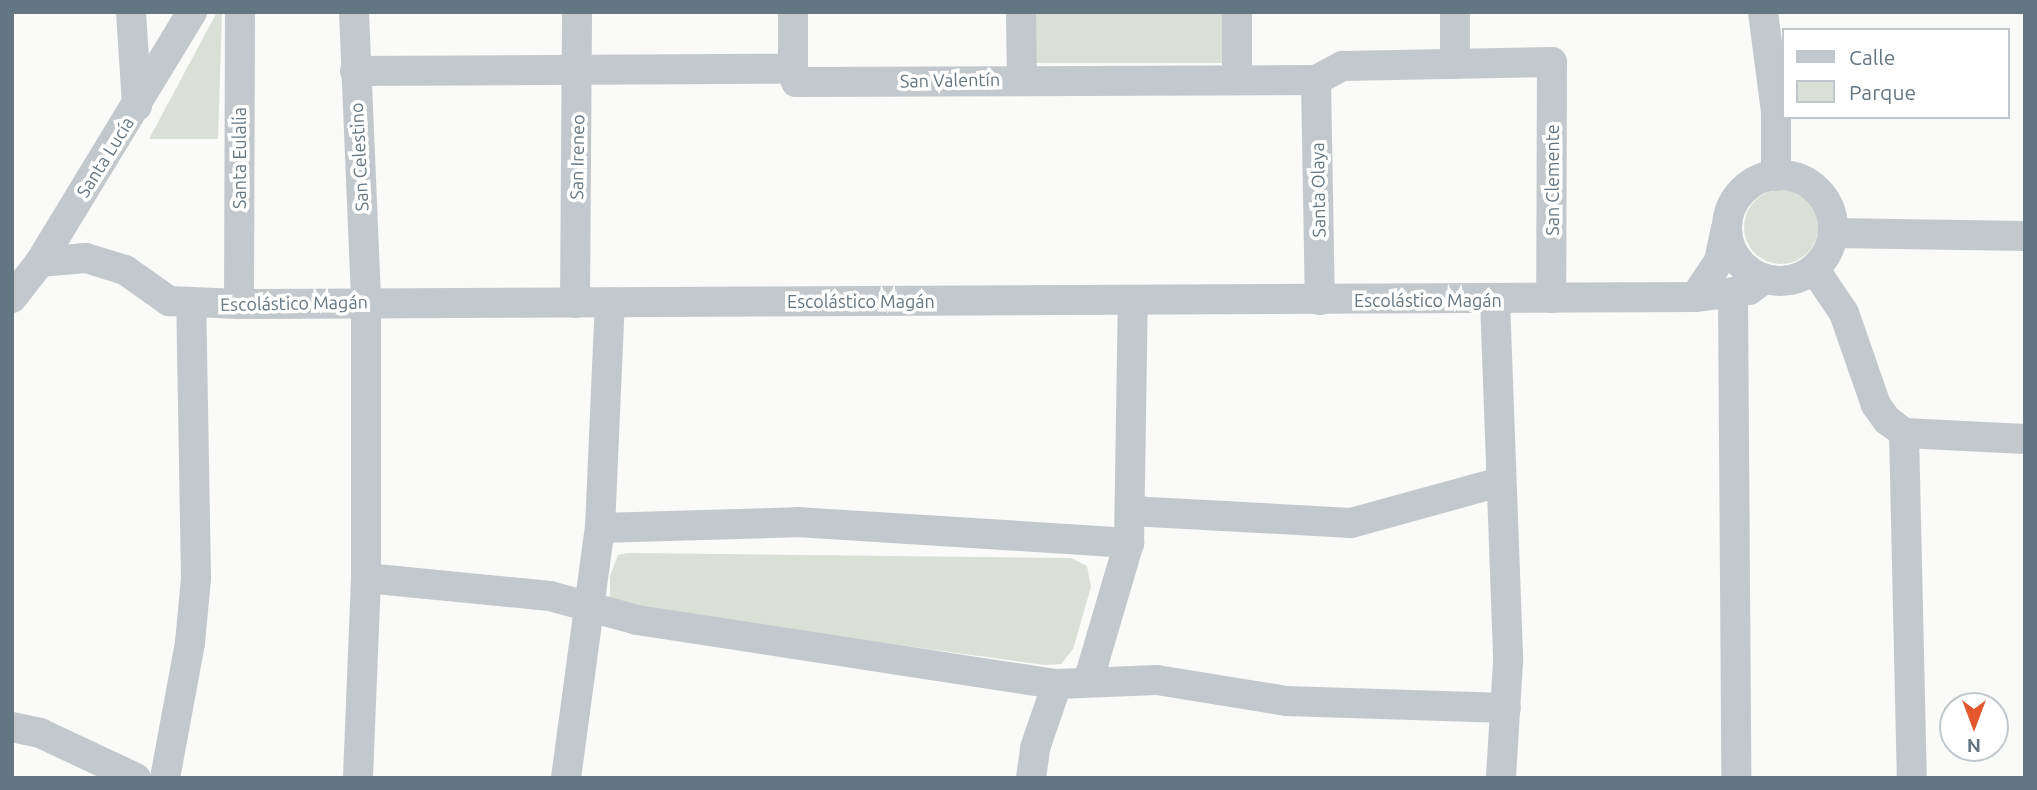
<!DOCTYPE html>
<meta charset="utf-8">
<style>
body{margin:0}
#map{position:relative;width:2037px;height:790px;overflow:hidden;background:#fafaf8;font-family:Ubuntu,sans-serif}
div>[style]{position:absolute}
.green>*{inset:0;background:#dadfd7;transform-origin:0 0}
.round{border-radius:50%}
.street>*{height:30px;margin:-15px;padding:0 15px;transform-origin:15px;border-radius:15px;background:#c3c8cc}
.street>.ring{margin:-15px;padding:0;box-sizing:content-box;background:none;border:30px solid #c3c8cc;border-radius:50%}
span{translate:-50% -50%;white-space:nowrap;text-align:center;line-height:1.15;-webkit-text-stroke:7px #fff;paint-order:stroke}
.street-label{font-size:18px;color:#657683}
.frame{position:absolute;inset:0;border:14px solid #657683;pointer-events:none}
.legend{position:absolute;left:1782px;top:28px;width:228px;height:91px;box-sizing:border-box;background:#fff;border:2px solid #c1c8cd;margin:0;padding:9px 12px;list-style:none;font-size:21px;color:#657683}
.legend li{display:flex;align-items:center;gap:14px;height:35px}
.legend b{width:35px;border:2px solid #c1c8cd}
.north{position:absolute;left:1939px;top:692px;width:70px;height:70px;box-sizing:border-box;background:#fff;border:2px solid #c1c8cd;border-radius:50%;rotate:180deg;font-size:19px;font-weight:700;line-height:28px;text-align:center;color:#657683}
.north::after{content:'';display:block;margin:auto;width:24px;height:32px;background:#e4572e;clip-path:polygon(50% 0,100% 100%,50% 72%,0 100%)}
</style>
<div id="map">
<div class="green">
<div style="clip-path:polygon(217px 12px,222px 12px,218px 139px,149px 139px)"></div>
<div style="left:1033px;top:12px;width:189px;height:51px"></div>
<div class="round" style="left:1744px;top:190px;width:74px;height:74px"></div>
<div style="clip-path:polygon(627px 553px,1071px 558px,1087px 566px,1091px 587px,1073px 649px,1061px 664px,1045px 665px,619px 607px,610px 600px,610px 576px,618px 555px)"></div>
</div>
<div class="street">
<div style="left:131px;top:12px;width:94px;rotate:86.3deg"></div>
<div style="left:354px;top:12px;width:290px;rotate:87.6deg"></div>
<div style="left:366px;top:302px;width:276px;rotate:90deg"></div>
<div style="left:366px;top:578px;width:200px;rotate:92.3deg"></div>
<div style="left:1021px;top:12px;width:68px;rotate:89.2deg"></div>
<div style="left:1237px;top:12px;width:68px;rotate:90deg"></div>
<div style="left:1763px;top:12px;width:101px;rotate:82.6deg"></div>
<div style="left:1776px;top:112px;width:64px;rotate:90deg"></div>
<div style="left:1455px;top:64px;width:52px;rotate:-90deg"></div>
<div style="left:793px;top:69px;width:57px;rotate:-90deg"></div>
<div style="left:355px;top:71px;width:438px;rotate:-0.3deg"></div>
<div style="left:793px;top:69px;width:13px;rotate:77deg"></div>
<div style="left:796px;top:82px;width:520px;rotate:-0.22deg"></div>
<div style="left:1316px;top:80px;width:30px;rotate:-28deg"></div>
<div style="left:1342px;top:66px;width:210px;rotate:-1.1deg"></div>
<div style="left:1552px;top:62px;width:236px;rotate:90.2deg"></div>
<div style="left:1316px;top:80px;width:220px;rotate:89deg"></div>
<div class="ring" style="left:1727px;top:175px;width:76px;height:76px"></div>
<div style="left:1833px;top:233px;width:192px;rotate:0.9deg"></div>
<div style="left:40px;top:262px;width:46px;rotate:-5deg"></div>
<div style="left:86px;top:258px;width:41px;rotate:17.1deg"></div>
<div style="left:125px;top:270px;width:54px;rotate:35.2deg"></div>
<div style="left:169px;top:301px;width:70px;rotate:2.5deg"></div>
<div style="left:239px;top:304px;width:1456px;rotate:-0.28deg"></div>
<div style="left:1695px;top:297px;width:54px;rotate:-7.4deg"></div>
<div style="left:1749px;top:290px;width:19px;rotate:-36deg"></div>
<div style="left:1815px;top:270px;width:52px;rotate:56deg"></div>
<div style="left:1844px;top:313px;width:97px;rotate:70.8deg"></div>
<div style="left:1876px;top:405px;width:19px;rotate:54deg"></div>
<div style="left:1887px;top:420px;width:21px;rotate:37deg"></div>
<div style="left:1904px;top:433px;width:121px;rotate:2.8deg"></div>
<div style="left:1733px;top:294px;width:484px;rotate:89.6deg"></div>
<div style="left:1695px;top:297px;width:43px;rotate:-56.3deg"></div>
<div style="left:1719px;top:261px;width:33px;rotate:-78deg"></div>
<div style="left:12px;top:298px;width:46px;rotate:-52.1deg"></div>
<div style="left:40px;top:262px;width:293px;rotate:-58.7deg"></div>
<div style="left:1495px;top:300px;width:362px;rotate:87.9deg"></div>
<div style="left:1508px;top:662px;width:116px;rotate:93.5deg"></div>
<div style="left:575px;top:303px;width:291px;rotate:-89.6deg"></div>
<div style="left:239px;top:304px;width:292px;rotate:-89.8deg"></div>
<div style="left:1904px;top:433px;width:345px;rotate:88.7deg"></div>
<div style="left:1131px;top:511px;width:220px;rotate:3.1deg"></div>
<div style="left:1351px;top:523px;width:155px;rotate:-15.4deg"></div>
<div style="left:600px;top:528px;width:197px;rotate:-1.7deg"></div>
<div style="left:797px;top:522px;width:333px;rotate:3.6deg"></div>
<div style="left:366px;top:578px;width:185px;rotate:5.6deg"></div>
<div style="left:550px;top:596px;width:90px;rotate:15.4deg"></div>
<div style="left:637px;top:620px;width:425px;rotate:8.7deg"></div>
<div style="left:1057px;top:684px;width:100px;rotate:-2.3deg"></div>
<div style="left:1157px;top:680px;width:131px;rotate:9.2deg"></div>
<div style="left:1286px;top:701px;width:220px;rotate:1.8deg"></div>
<div style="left:1088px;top:682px;width:145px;rotate:-73.6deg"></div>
<div style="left:1129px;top:543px;width:243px;rotate:-89.1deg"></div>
<div style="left:12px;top:727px;width:29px;rotate:12deg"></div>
<div style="left:40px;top:733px;width:106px;rotate:25.1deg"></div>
<div style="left:165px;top:778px;width:137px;rotate:-79.5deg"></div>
<div style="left:190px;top:643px;width:65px;rotate:-84.7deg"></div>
<div style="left:196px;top:578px;width:274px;rotate:-91deg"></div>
<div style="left:566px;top:778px;width:252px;rotate:-82.3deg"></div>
<div style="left:600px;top:528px;width:226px;rotate:-87.5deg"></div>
<div style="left:1031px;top:778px;width:30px;rotate:-82deg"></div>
<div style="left:1035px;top:748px;width:68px;rotate:-71deg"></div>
</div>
<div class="street-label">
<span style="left:950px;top:80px;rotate:-1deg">San Valentín</span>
<span style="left:105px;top:157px;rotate:-58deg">Santa Lucía</span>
<span style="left:359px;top:157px;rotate:-93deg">San Celestino</span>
<span style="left:577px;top:157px;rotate:-89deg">San Ireneo</span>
<span style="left:239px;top:158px;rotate:-90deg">Santa Eulalia</span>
<span style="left:1552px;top:180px;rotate:-90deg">San Clemente</span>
<span style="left:1318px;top:190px;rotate:-91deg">Santa Olaya</span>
<span style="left:1428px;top:300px">Escolástico Magán</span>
<span style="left:861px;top:301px">Escolástico Magán</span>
<span style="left:294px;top:303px;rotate:-1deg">Escolástico Magán</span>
</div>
<div class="frame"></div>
<ul class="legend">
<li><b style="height:9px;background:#c3c8cc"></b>Calle</li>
<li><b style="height:19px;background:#dadfd7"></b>Parque</li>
</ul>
<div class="north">N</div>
</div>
